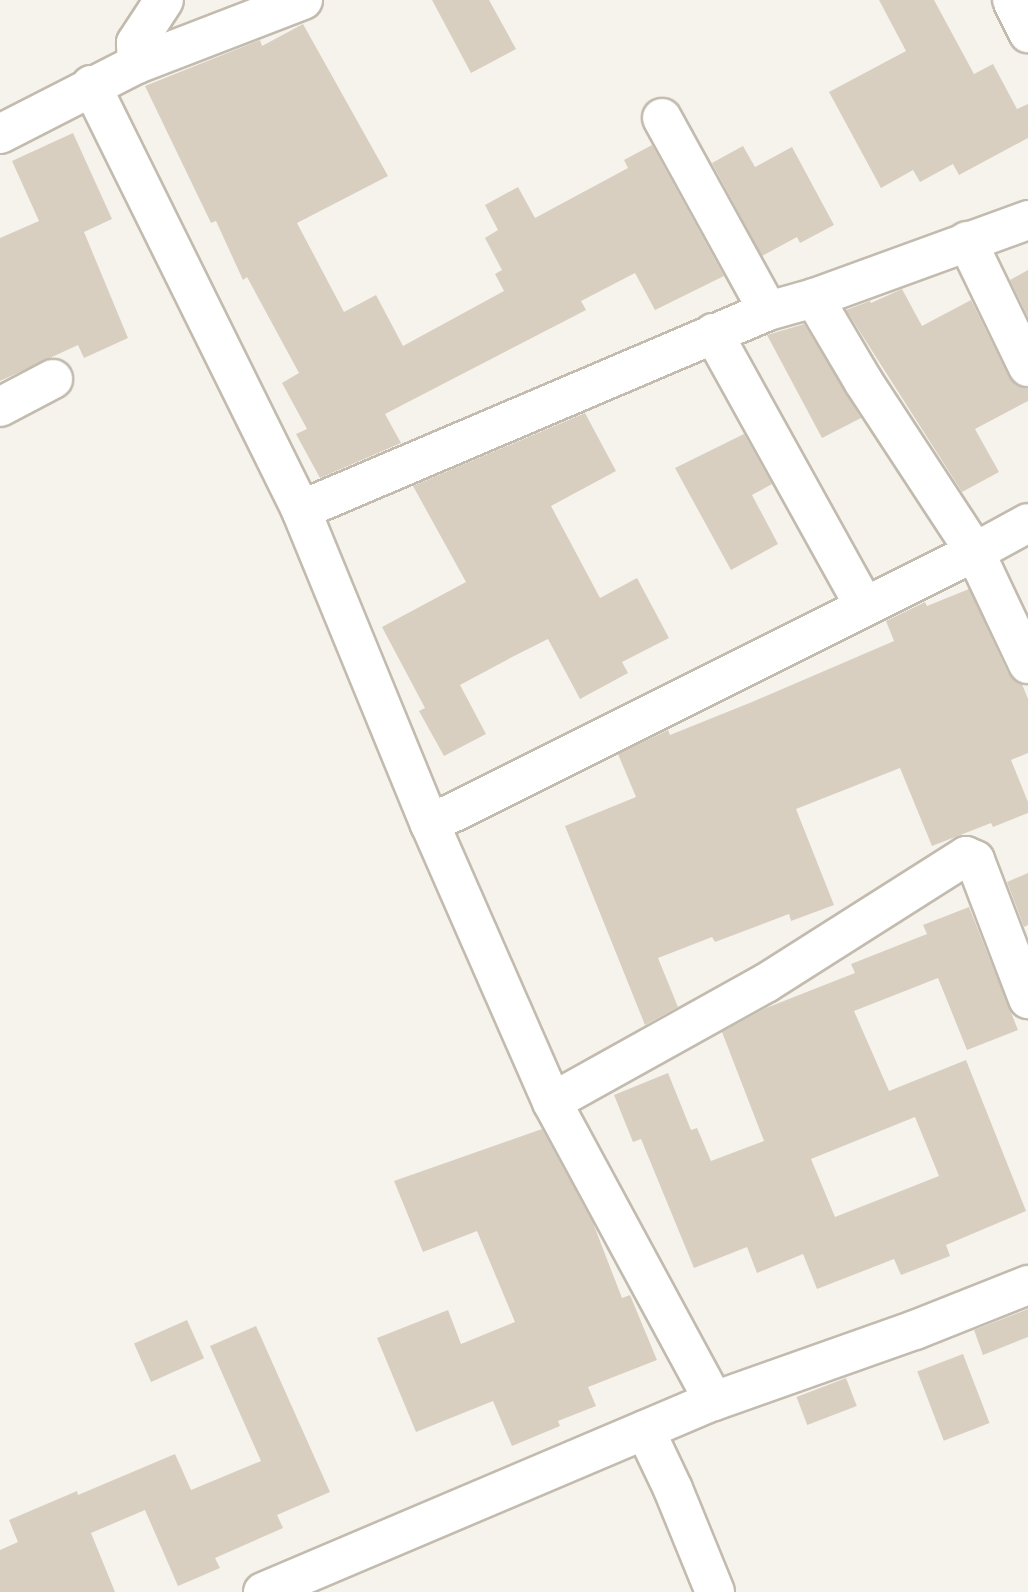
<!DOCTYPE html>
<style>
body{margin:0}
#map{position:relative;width:1028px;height:1592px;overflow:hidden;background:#f6f3ec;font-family:"PT Sans",sans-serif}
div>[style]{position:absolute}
.building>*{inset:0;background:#d8cfc1;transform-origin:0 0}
.roads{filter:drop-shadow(2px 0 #c2bbae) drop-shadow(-2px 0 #c2bbae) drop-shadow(0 2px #c2bbae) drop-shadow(0 -2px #c2bbae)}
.street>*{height:38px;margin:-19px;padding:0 19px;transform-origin:19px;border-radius:19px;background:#fff}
span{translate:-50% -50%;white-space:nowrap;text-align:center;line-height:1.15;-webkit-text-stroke:7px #fff;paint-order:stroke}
</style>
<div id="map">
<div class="building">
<div style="clip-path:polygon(432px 0,489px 0,516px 49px,471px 73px)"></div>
<div style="clip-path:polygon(879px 0,934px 0,974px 74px,993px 64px,1017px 109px,1028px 104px,1028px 138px,959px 175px,953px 164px,920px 182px,913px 170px,881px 188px,829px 92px,906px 51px)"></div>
<div style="clip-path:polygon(303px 24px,388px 176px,297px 223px,344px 312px,376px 295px,403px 346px,504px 291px,495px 274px,502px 270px,485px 238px,498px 230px,485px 205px,518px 187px,535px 218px,628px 168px,624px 160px,652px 145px,724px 276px,655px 310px,635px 273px,581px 301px,586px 310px,385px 414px,401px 443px,320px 478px,296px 434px,307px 429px,282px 383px,299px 373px,247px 277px,243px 280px,216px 221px,211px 223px,145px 86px,260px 40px,262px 46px)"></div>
<div style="clip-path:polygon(73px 133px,112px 219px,84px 232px,128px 338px,84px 358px,78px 345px,0 381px,0 238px,39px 221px,12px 161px)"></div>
<div style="clip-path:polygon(743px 146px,755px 167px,792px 147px,834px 225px,800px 243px,797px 237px,762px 256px,712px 163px)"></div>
<div style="clip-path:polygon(1028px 270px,1028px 317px,1010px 280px)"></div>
<div style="clip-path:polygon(902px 289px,922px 326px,971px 300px,1009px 377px,1016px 385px,1028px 389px,1028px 401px,975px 429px,999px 472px,962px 492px,846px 310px,870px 301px,871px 303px)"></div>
<div style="clip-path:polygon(804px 324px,861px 418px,822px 438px,767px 335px)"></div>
<div style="clip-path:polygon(585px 413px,616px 471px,551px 506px,600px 598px,637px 578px,669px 638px,622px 662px,628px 673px,580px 699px,548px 639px,514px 656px,460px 685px,486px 734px,444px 756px,419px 711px,425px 708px,382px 627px,466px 582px,413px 486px)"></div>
<div style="clip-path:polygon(744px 434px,772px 484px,752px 495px,778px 544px,731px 570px,675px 468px)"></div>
<div style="clip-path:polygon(969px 589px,1008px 673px,1022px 684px,1028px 699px,1028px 753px,1011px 760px,1028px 802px,1028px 813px,993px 827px,991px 823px,932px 846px,900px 768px,796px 809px,834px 905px,791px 921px,789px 914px,715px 942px,712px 937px,658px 958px,678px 1007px,645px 1025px,565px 826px,636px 797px,618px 754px,668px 730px,670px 735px,752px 702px,894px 641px,886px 621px,925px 602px,927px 606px)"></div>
<div style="clip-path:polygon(1028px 873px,1028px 925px,1024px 927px,1007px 882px)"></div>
<div style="clip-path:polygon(evenodd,969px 907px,1018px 1030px,967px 1050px,938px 978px,854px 1011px,889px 1091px,966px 1060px,1026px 1211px,946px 1245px,950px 1256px,901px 1275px,894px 1259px,817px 1289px,803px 1254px,757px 1273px,747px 1247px,694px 1268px,641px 1139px,633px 1142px,614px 1095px,668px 1073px,691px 1130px,697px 1128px,711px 1161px,764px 1141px,722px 1032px,766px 1008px,855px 973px,851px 964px,927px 934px,923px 925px,969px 907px,915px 1117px,939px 1176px,835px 1217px,811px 1159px,915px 1117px)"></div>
<div style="clip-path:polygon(542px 1129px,593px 1223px,622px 1298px,630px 1295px,657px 1360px,588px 1387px,596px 1406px,558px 1421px,560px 1426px,512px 1446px,493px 1401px,416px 1432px,377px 1338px,448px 1310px,461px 1344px,515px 1322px,477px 1231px,423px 1252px,394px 1181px)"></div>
<div style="clip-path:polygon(1028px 1309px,1028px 1337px,983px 1355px,974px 1330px)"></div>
<div style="left:187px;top:1320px;width:42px;height:58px;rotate:66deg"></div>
<div style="clip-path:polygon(256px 1326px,330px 1492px,277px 1515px,283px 1528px,215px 1558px,220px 1568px,178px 1586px,145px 1510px,91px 1533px,115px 1592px,0 1592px,0 1550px,18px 1542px,9px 1520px,77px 1491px,78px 1495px,175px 1454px,191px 1490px,261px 1461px,210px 1346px)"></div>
<div style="left:963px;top:1354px;width:74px;height:49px;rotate:69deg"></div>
<div style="left:846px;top:1378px;width:30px;height:53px;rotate:69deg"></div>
</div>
<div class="roads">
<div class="street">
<div style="left:1012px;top:0;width:37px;rotate:64deg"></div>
<div style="left:137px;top:64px;width:178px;rotate:-21.1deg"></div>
<div style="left:91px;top:85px;width:474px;rotate:63.7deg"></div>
<div style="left:301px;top:510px;width:339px;rotate:67.7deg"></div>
<div style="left:430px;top:824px;width:304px;rotate:66.3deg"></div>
<div style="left:552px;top:1102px;width:340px;rotate:61.6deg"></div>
<div style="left:662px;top:118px;width:220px;rotate:61.2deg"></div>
<div style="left:0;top:134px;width:154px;rotate:-27.1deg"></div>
<div style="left:137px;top:64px;width:21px;rotate:-93deg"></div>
<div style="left:136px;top:43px;width:51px;rotate:-56.9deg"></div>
<div style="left:967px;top:241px;width:140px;rotate:64.2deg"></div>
<div style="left:814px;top:298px;width:96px;rotate:59.4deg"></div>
<div style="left:863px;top:381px;width:204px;rotate:56.8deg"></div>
<div style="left:975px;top:552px;width:124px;rotate:64.7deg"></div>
<div style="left:713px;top:333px;width:313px;rotate:61deg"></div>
<div style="left:0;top:407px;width:60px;rotate:-27.8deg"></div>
<div style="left:301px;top:510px;width:508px;rotate:-23.08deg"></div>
<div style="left:768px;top:311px;width:48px;rotate:-15.8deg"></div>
<div style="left:814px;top:298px;width:228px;rotate:-20deg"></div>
<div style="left:430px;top:824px;width:609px;rotate:-26.52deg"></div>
<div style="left:975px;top:552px;width:60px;rotate:-28.7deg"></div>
<div style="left:552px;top:1102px;width:245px;rotate:-29.1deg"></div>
<div style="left:766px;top:983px;width:237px;rotate:-32.4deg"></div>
<div style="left:966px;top:856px;width:10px;rotate:24deg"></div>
<div style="left:975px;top:860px;width:149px;rotate:69.1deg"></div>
<div style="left:645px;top:1430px;width:65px;rotate:64.6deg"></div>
<div style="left:673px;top:1489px;width:111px;rotate:67.8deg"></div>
<div style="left:263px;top:1592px;width:490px;rotate:-23deg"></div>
<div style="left:714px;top:1401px;width:213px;rotate:-19.5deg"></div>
<div style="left:915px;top:1330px;width:122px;rotate:-21.7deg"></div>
</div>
</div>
</div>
